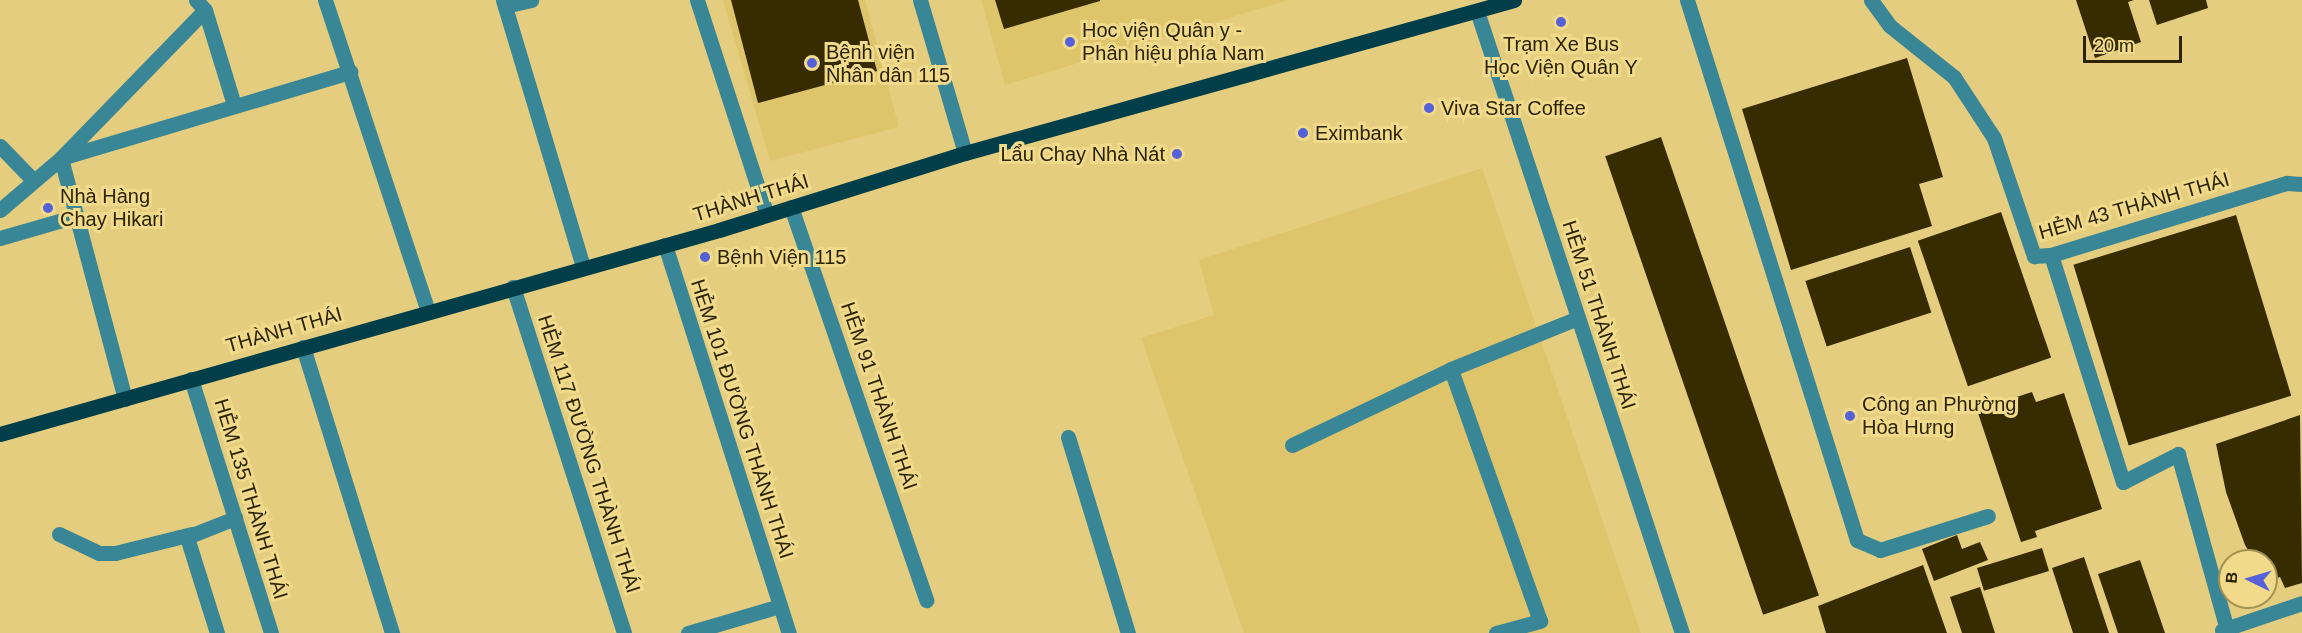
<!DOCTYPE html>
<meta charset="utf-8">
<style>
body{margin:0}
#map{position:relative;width:2302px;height:633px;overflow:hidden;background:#e4cd7e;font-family:Arial,sans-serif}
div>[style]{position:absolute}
.built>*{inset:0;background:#dec56c}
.building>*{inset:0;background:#372c00;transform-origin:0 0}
.minor>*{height:15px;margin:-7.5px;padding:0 7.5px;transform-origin:7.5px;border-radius:7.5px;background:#398696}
.major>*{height:15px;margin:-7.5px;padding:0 7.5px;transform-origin:7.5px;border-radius:7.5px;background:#003e4a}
.dots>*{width:16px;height:16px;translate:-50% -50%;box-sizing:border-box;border:3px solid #f1da8a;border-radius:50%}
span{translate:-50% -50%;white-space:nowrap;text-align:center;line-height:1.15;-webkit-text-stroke:6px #f1da8a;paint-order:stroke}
.poi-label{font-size:20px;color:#2c2301}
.left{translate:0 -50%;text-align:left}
.right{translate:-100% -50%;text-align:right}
.street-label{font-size:20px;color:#2c2301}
.north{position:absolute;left:2218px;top:549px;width:60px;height:60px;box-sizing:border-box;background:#f1da8a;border:2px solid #a29153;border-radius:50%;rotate:275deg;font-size:16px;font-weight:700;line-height:24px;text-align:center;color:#2c2301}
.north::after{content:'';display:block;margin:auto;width:21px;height:27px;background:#5461d8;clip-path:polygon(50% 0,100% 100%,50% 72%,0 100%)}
.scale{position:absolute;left:2083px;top:36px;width:99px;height:27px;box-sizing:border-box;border:3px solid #2c2301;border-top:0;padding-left:8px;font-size:18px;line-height:21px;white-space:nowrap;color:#2c2301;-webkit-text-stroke:4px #f1da8a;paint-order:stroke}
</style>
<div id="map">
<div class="built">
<div style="clip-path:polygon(723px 0,865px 0,899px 127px,770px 161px)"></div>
<div style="clip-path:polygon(981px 0,1289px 0,1005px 85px)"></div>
<div style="clip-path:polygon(1482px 168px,1641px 633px,1244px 633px,1141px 338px,1214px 315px,1199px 260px)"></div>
</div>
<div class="building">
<div style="clip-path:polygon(731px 0,858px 0,877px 71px,758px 103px)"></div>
<div style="clip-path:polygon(995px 0,1100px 0,1100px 1px,1004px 29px)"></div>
<div style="clip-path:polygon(2076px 0,2134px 0,2128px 2px,2141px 42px,2095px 58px)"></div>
<div style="clip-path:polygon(2149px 0,2206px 0,2208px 8px,2157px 25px)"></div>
<div style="clip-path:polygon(1907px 58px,1943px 177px,1919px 184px,1932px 226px,1791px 270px,1742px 109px)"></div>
<div style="left:1661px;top:137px;width:485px;height:59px;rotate:71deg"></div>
<div style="left:2001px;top:212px;width:154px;height:88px;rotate:71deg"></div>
<div style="left:2236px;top:215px;width:189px;height:170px;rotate:73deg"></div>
<div style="left:1910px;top:247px;width:69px;height:110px;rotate:72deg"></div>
<div style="clip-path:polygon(2032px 392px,2036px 402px,2064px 393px,2102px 509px,2035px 531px,2037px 537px,2021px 542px,1977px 410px)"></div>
<div style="clip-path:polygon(2300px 415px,2302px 583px,2285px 588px,2280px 577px,2266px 581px,2266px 561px,2255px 561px,2245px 545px,2226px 492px,2216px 444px)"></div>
<div style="clip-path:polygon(1957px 535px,1962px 549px,1980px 542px,1988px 560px,1934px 581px,1922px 549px)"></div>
<div style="left:2042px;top:548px;width:24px;height:68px;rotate:73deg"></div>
<div style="clip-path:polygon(2084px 557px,2109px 633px,2073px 633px,2052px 568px)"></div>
<div style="clip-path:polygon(2140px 560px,2165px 633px,2118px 633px,2098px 574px)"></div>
<div style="clip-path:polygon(1923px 565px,1947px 633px,1826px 633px,1818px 606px)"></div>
<div style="clip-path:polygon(1980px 587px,1995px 633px,1962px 633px,1950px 597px)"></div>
</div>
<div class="minor">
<div style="left:196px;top:0;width:13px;rotate:48deg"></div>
<div style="left:205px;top:10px;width:99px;rotate:73deg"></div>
<div style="left:325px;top:0;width:328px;rotate:71.7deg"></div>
<div style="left:503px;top:0;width:279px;rotate:73.3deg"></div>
<div style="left:697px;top:0;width:226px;rotate:72deg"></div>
<div style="left:920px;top:0;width:159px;rotate:73.6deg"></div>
<div style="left:1687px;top:0;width:566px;rotate:72.53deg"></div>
<div style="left:1857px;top:540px;width:25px;rotate:23deg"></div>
<div style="left:1880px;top:550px;width:113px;rotate:-17.5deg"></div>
<div style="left:1871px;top:0;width:32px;rotate:54deg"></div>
<div style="left:1890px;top:26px;width:82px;rotate:38.6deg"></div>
<div style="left:1954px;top:77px;width:73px;rotate:56.7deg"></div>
<div style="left:1994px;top:138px;width:125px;rotate:71.3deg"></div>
<div style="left:2034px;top:256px;width:17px;rotate:-3deg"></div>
<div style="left:2051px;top:255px;width:247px;rotate:-17deg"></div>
<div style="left:2287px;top:183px;width:15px;rotate:4deg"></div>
<div style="left:505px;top:6px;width:27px;rotate:-13deg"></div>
<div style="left:1477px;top:11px;width:655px;rotate:71.76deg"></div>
<div style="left:0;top:146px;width:47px;rotate:45.9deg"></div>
<div style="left:791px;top:207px;width:416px;rotate:71deg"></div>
<div style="left:0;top:210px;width:80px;rotate:-40.4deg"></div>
<div style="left:61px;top:158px;width:206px;rotate:-45.8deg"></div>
<div style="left:0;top:238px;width:79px;rotate:-16.1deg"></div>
<div style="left:665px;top:245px;width:407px;rotate:72.3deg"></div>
<div style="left:2051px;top:255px;width:238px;rotate:72.4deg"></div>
<div style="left:2123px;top:482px;width:62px;rotate:-27deg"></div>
<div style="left:2178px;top:454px;width:182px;rotate:74.4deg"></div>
<div style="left:513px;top:287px;width:363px;rotate:72.2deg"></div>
<div style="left:303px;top:347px;width:300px;rotate:72.7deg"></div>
<div style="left:191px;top:379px;width:266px;rotate:72.5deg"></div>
<div style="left:125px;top:399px;width:249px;rotate:-104.9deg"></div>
<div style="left:61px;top:158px;width:302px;rotate:-16.6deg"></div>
<div style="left:1068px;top:437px;width:205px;rotate:73deg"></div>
<div style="left:1292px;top:445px;width:176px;rotate:-25.5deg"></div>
<div style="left:59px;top:534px;width:44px;rotate:25.4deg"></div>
<div style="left:99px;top:553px;width:16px"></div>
<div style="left:115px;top:553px;width:79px;rotate:-13.9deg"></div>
<div style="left:2222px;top:630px;width:84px;rotate:-18.6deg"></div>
<div style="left:217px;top:633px;width:101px;rotate:-107.4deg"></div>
<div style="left:187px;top:537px;width:52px;rotate:-21.6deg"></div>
<div style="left:688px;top:633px;width:96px;rotate:-16.4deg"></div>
<div style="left:1496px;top:633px;width:46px;rotate:-15.3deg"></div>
<div style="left:1540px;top:621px;width:267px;rotate:-109.5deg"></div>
<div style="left:1451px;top:369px;width:137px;rotate:-21.9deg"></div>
</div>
<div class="major">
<div style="left:0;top:434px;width:747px;rotate:-15.84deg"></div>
<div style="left:719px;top:230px;width:258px;rotate:-17.4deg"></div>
<div style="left:965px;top:153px;width:570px;rotate:-15.57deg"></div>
</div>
<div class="dots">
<div style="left:1561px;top:22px;background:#5461d8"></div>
<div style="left:1070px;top:42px;background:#5461d8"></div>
<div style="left:812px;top:63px;background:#5461d8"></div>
<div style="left:1429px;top:108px;background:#5461d8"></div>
<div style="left:1303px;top:133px;background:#5461d8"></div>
<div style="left:1177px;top:154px;background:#5461d8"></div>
<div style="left:48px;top:208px;background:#5461d8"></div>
<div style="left:705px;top:257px;background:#5461d8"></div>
<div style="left:1850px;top:416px;background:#5461d8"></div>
</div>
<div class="poi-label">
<span class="left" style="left:1082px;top:42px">Hoc viện Quân y -<br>Phân hiệu phía Nam</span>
<span style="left:1561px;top:56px">Trạm Xe Bus<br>Học Viện Quân Y</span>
<span class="left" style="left:826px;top:64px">Bệnh viện<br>Nhân dân 115</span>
<span class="left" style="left:1441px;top:108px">Viva Star Coffee</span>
<span class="left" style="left:1315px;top:133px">Eximbank</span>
<span class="right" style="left:1165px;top:154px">Lẩu Chay Nhà Nát</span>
<span class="left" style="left:60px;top:208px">Nhà Hàng<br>Chay Hikari</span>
<span class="left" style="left:717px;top:257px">Bệnh Viện 115</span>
<span class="left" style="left:1862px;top:416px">Công an Phường<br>Hòa Hưng</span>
</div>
<div class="street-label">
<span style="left:751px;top:198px;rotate:-17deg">THÀNH THÁI</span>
<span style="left:2134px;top:206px;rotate:-16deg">HẺM 43 THÀNH THÁI</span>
<span style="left:1599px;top:315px;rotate:72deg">HẺM 51 THÀNH THÁI</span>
<span style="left:284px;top:330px;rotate:-16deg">THÀNH THÁI</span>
<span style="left:879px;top:396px;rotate:71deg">HẺM 91 THÀNH THÁI</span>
<span style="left:742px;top:419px;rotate:72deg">HẺM 101 ĐƯỜNG THÀNH THÁI</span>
<span style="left:589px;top:454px;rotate:72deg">HẺM 117 ĐƯỜNG THÀNH THÁI</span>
<span style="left:251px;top:499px;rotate:73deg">HẺM 135 THÀNH THÁI</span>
</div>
<div class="north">B</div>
<div class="scale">20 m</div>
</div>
